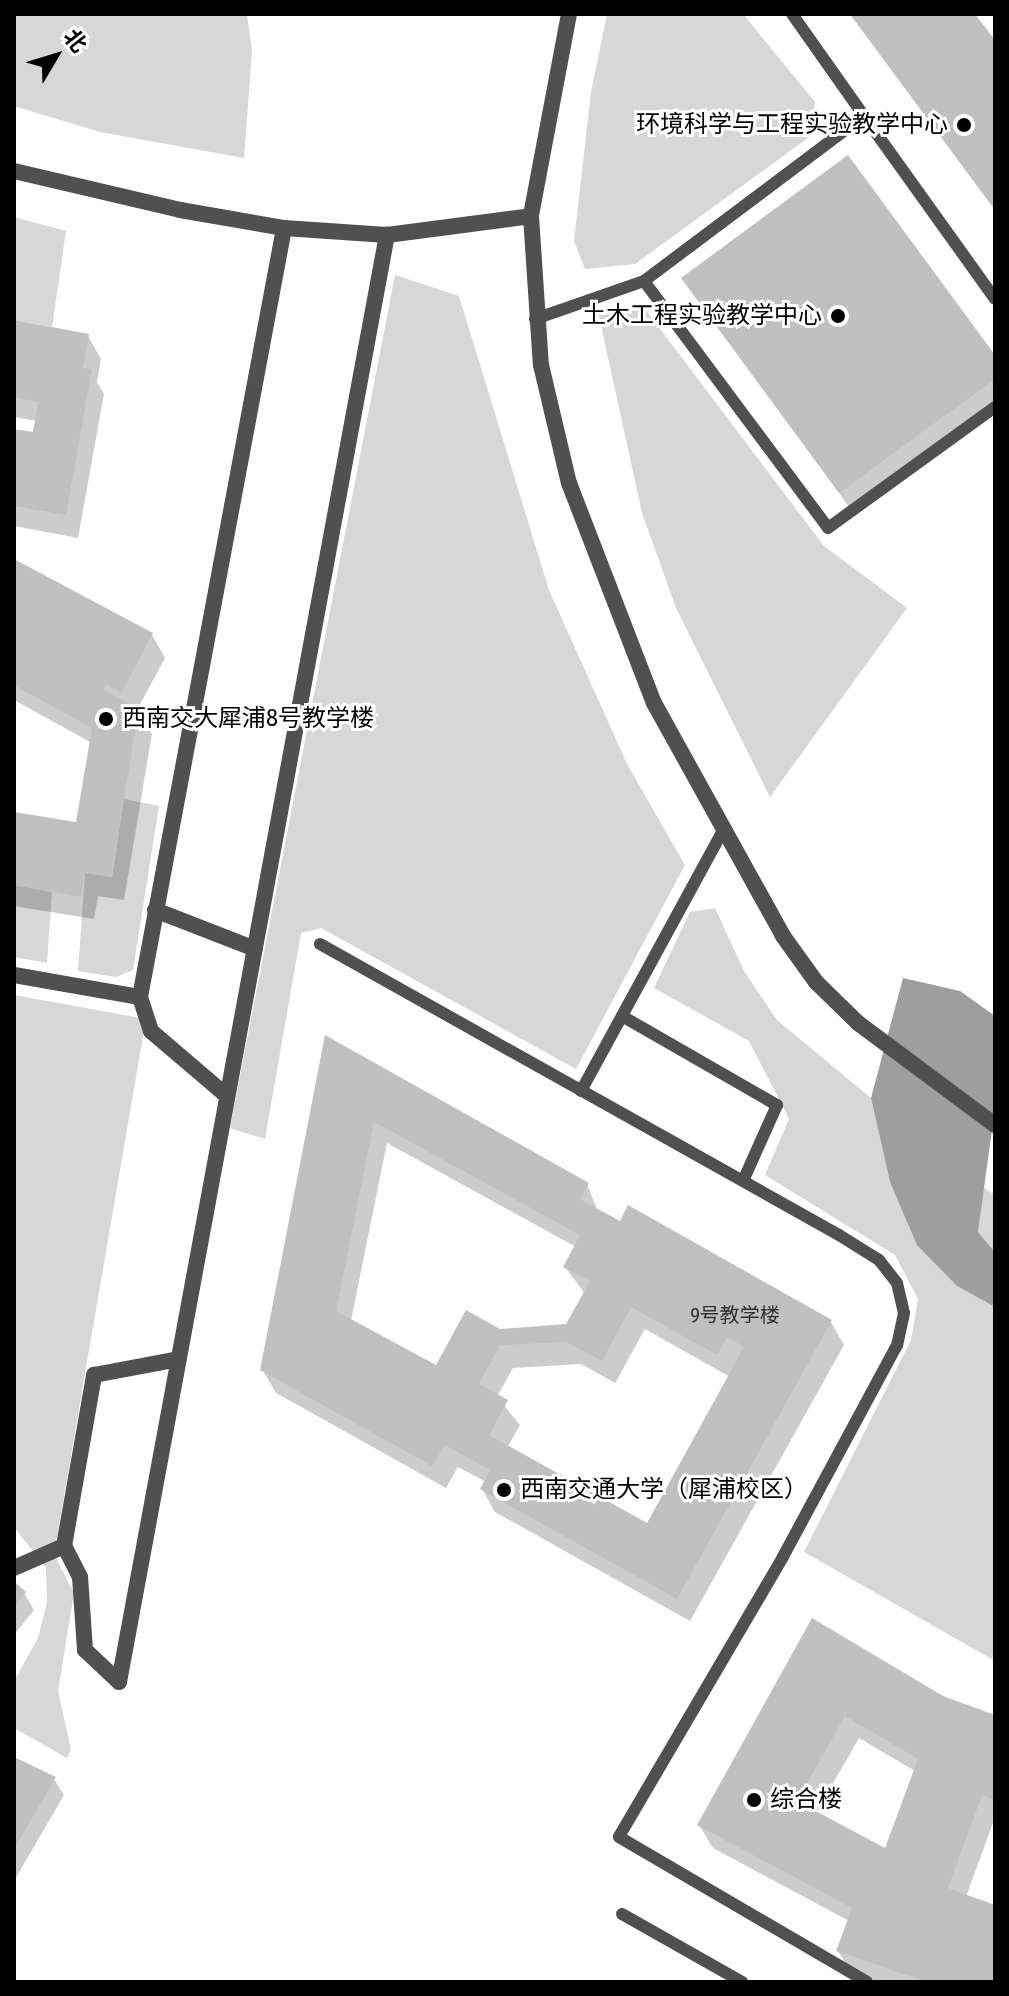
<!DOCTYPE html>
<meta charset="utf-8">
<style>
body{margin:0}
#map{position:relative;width:1009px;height:1996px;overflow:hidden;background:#fff;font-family:"Fira Sans Condensed","Noto Sans SC",sans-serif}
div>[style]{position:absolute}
.green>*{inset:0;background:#d7d7d7}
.water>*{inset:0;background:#9e9e9e}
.shadow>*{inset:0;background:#0003}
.building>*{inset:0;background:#c0c0c0}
.lane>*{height:12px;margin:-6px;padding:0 6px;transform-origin:6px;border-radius:6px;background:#505050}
.street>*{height:16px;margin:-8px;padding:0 8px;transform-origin:8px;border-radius:8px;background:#505050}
.dots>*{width:22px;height:22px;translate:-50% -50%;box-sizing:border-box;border:4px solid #fff;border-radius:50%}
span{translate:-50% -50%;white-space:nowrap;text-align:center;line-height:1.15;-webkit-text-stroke:6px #fff;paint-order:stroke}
.number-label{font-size:20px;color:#303030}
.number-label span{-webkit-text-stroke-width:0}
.poi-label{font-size:24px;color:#000}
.right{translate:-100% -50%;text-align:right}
.left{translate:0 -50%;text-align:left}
.frame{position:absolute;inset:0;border:16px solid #000;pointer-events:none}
.north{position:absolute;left:16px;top:16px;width:80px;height:80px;-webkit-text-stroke:6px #fff;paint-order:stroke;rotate:52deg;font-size:22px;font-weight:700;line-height:32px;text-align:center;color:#000}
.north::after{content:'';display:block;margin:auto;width:28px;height:36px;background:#000;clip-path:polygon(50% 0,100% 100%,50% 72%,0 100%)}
</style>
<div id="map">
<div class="green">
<div style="clip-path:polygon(14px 14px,247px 14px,252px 52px,244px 158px,100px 132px,14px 106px)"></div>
<div style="clip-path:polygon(607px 14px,743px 14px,815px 102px,812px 135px,635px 264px,585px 269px,574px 241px,591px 92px)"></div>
<div style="clip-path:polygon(14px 217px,66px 231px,52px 327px,14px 320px)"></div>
<div style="clip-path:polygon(395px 275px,459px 296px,549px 590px,627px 764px,685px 865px,576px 1069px,321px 928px,301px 933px,265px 1139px,230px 1128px)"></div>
<div style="clip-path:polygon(642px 305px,824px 546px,907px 608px,770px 797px,676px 608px,642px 513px,598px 312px)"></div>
<div style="clip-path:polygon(124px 799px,159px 806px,133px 970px,116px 977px,78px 971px,85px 873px,112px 877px)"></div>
<div style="clip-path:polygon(14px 885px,52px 892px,47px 963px,14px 957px)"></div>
<div style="clip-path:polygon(715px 908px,744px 971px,777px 1020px,871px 1098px,890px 1182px,957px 1286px,995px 1307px,995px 1661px,804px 1552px,911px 1340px,918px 1299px,895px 1255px,765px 1175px,789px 1119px,749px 1041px,654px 988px,690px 912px)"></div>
<div style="clip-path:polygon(14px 995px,146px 1019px,54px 1554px,74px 1593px,58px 1691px,71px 1749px,67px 1758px,14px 1728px,14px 1681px,38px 1638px,47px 1602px,46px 1568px,14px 1527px)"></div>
<div style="clip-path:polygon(983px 1187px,995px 1195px,995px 1252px,978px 1232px)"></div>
</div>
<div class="water">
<div style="clip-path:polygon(903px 978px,960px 991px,995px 1016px,995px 1108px,978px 1232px,995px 1252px,995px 1307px,957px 1286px,917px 1245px,890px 1182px,871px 1098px)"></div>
</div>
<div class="shadow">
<div style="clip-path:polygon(850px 14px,973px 14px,995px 44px,995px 210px)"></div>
<div style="clip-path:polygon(683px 278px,995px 359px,995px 402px,850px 508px)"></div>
<div style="clip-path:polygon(14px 322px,88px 336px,101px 359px,97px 382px,104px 394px,78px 538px,14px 526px,14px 431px,35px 435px,37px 421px,14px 417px)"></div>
<div style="clip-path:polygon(14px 561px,152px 635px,165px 658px,137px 710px,152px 734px,124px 900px,98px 896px,94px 919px,14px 906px,14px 814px,78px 825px,92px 743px,14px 700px)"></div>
<div style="clip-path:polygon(evenodd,327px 1038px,587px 1184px,598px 1212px,620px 1224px,831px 1322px,844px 1345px,690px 1621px,495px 1512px,482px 1489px,486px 1482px,458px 1467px,446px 1488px,276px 1393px,262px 1369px,327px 1038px,387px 1143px,576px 1247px,565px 1267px,585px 1294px,567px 1326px,500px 1331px,437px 1368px,351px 1321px,387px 1143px,327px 1038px,645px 1329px,730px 1377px,648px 1526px,507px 1448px,520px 1425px,497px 1397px,513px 1368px,581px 1364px,615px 1383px,645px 1329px)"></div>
<div style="clip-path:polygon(14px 1589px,24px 1593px,34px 1610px,14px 1635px)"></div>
<div style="clip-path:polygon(evenodd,813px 1621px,942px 1698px,995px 1717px,995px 1817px,966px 1897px,995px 1907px,995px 1982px,875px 1982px,852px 1974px,838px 1951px,849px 1921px,713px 1848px,699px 1825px,813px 1621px,859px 1738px,915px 1771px,886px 1851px,816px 1813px,859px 1738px)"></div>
<div style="clip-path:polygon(14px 1759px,54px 1779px,64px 1795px,14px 1881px)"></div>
</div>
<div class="building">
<div style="clip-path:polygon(850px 14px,975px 14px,995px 40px,995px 210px)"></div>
<div style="clip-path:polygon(848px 155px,995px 355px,995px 379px,839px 493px,681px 278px)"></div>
<div style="clip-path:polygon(14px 320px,89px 334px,83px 368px,92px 369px,66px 515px,14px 506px,14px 429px,33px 432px,38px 402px,14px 397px)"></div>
<div style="clip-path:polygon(14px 559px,153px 633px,122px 692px,106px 684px,103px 689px,139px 709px,111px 877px,85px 873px,81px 897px,14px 885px,14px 812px,76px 822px,92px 728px,14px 685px)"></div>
<div style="clip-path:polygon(evenodd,325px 1035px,589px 1183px,580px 1199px,620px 1221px,628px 1205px,832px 1320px,677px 1599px,480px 1489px,490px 1470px,445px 1445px,432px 1466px,260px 1370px,325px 1035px,374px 1122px,580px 1235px,563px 1267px,590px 1281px,566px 1324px,500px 1329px,466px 1310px,436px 1365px,336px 1311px,374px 1122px,325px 1035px,631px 1307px,717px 1355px,727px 1337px,744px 1347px,647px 1523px,489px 1435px,508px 1400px,479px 1384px,500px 1345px,566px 1342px,602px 1361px,631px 1307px)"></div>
<div style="clip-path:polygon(16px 1583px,26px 1592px,14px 1607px,14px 1586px)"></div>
<div style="clip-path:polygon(evenodd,812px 1618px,943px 1696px,995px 1715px,995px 1800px,982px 1795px,948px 1888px,995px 1905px,995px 1982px,927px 1982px,836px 1951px,852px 1908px,697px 1825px,812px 1618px,845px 1716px,918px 1759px,885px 1848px,797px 1801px,845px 1716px)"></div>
<div style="clip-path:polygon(14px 1757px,56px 1777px,14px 1849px)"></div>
</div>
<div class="lane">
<div style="left:864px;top:116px;width:225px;rotate:54.4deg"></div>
<div style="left:644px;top:281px;width:308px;rotate:53.3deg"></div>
<div style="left:828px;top:528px;width:206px;rotate:-35.9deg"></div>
<div style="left:535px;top:319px;width:115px;rotate:-19.2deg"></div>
<div style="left:644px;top:281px;width:275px;rotate:-36.9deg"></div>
<div style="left:864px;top:116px;width:125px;rotate:-125.2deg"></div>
<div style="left:320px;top:944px;width:595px;rotate:29.28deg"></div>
<div style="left:839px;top:1235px;width:47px;rotate:32deg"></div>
<div style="left:879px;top:1260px;width:29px;rotate:52deg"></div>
<div style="left:897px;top:1283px;width:31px;rotate:77deg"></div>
<div style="left:904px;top:1313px;width:33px;rotate:102deg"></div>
<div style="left:897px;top:1345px;width:241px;rotate:118.3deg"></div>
<div style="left:783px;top:1557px;width:324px;rotate:120.4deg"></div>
<div style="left:619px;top:1837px;width:287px;rotate:30.3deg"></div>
<div style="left:622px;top:1016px;width:179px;rotate:29.9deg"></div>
<div style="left:777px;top:1105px;width:83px;rotate:114.1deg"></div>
<div style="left:581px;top:1091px;width:295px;rotate:-61.4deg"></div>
<div style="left:622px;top:1914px;width:138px;rotate:29.5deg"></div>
</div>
<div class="street">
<div style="left:569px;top:14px;width:206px;rotate:100.7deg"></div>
<div style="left:531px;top:216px;width:149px;rotate:86.2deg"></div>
<div style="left:541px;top:365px;width:121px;rotate:76.7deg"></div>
<div style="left:569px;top:483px;width:236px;rotate:68.9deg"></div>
<div style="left:654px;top:703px;width:266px;rotate:61deg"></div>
<div style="left:783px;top:936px;width:57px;rotate:54.3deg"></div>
<div style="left:816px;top:982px;width:59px;rotate:44.3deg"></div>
<div style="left:858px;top:1023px;width:171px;rotate:36.7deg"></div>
<div style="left:14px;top:171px;width:171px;rotate:13.2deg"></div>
<div style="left:180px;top:210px;width:106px;rotate:9.8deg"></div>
<div style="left:284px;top:228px;width:103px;rotate:3.9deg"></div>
<div style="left:387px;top:235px;width:145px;rotate:-7.5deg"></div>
<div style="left:155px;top:910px;width:107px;rotate:21.3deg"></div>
<div style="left:14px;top:975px;width:128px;rotate:9.9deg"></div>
<div style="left:227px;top:1096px;width:100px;rotate:-139.5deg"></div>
<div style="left:151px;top:1031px;width:36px;rotate:-108deg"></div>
<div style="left:140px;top:997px;width:782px;rotate:-79.39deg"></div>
<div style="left:14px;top:1568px;width:55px;rotate:-23.7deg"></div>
<div style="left:119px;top:1682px;width:1472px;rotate:-79.51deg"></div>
<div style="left:119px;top:1682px;width:47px;rotate:-136.7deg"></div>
<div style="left:85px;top:1650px;width:73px;rotate:-93.9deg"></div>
<div style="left:80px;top:1577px;width:35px;rotate:-117deg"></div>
<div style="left:64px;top:1546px;width:174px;rotate:-80deg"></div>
<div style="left:94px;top:1375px;width:86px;rotate:-10.7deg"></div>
</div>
<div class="dots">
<div style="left:964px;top:125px;background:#000"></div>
<div style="left:838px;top:316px;background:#000"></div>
<div style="left:106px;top:719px;background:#000"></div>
<div style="left:504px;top:1490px;background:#000"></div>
<div style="left:754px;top:1800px;background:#000"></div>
</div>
<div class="number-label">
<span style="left:735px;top:1315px">9号教学楼</span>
</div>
<div class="poi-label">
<span class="right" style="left:948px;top:125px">环境科学与工程实验教学中心</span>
<span class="right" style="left:822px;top:316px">土木工程实验教学中心</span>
<span class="left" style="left:122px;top:719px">西南交大犀浦8号教学楼</span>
<span class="left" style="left:520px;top:1490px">西南交通大学（犀浦校区）</span>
<span class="left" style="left:770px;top:1800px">综合楼</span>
</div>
<div class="frame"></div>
<div class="north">北</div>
</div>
